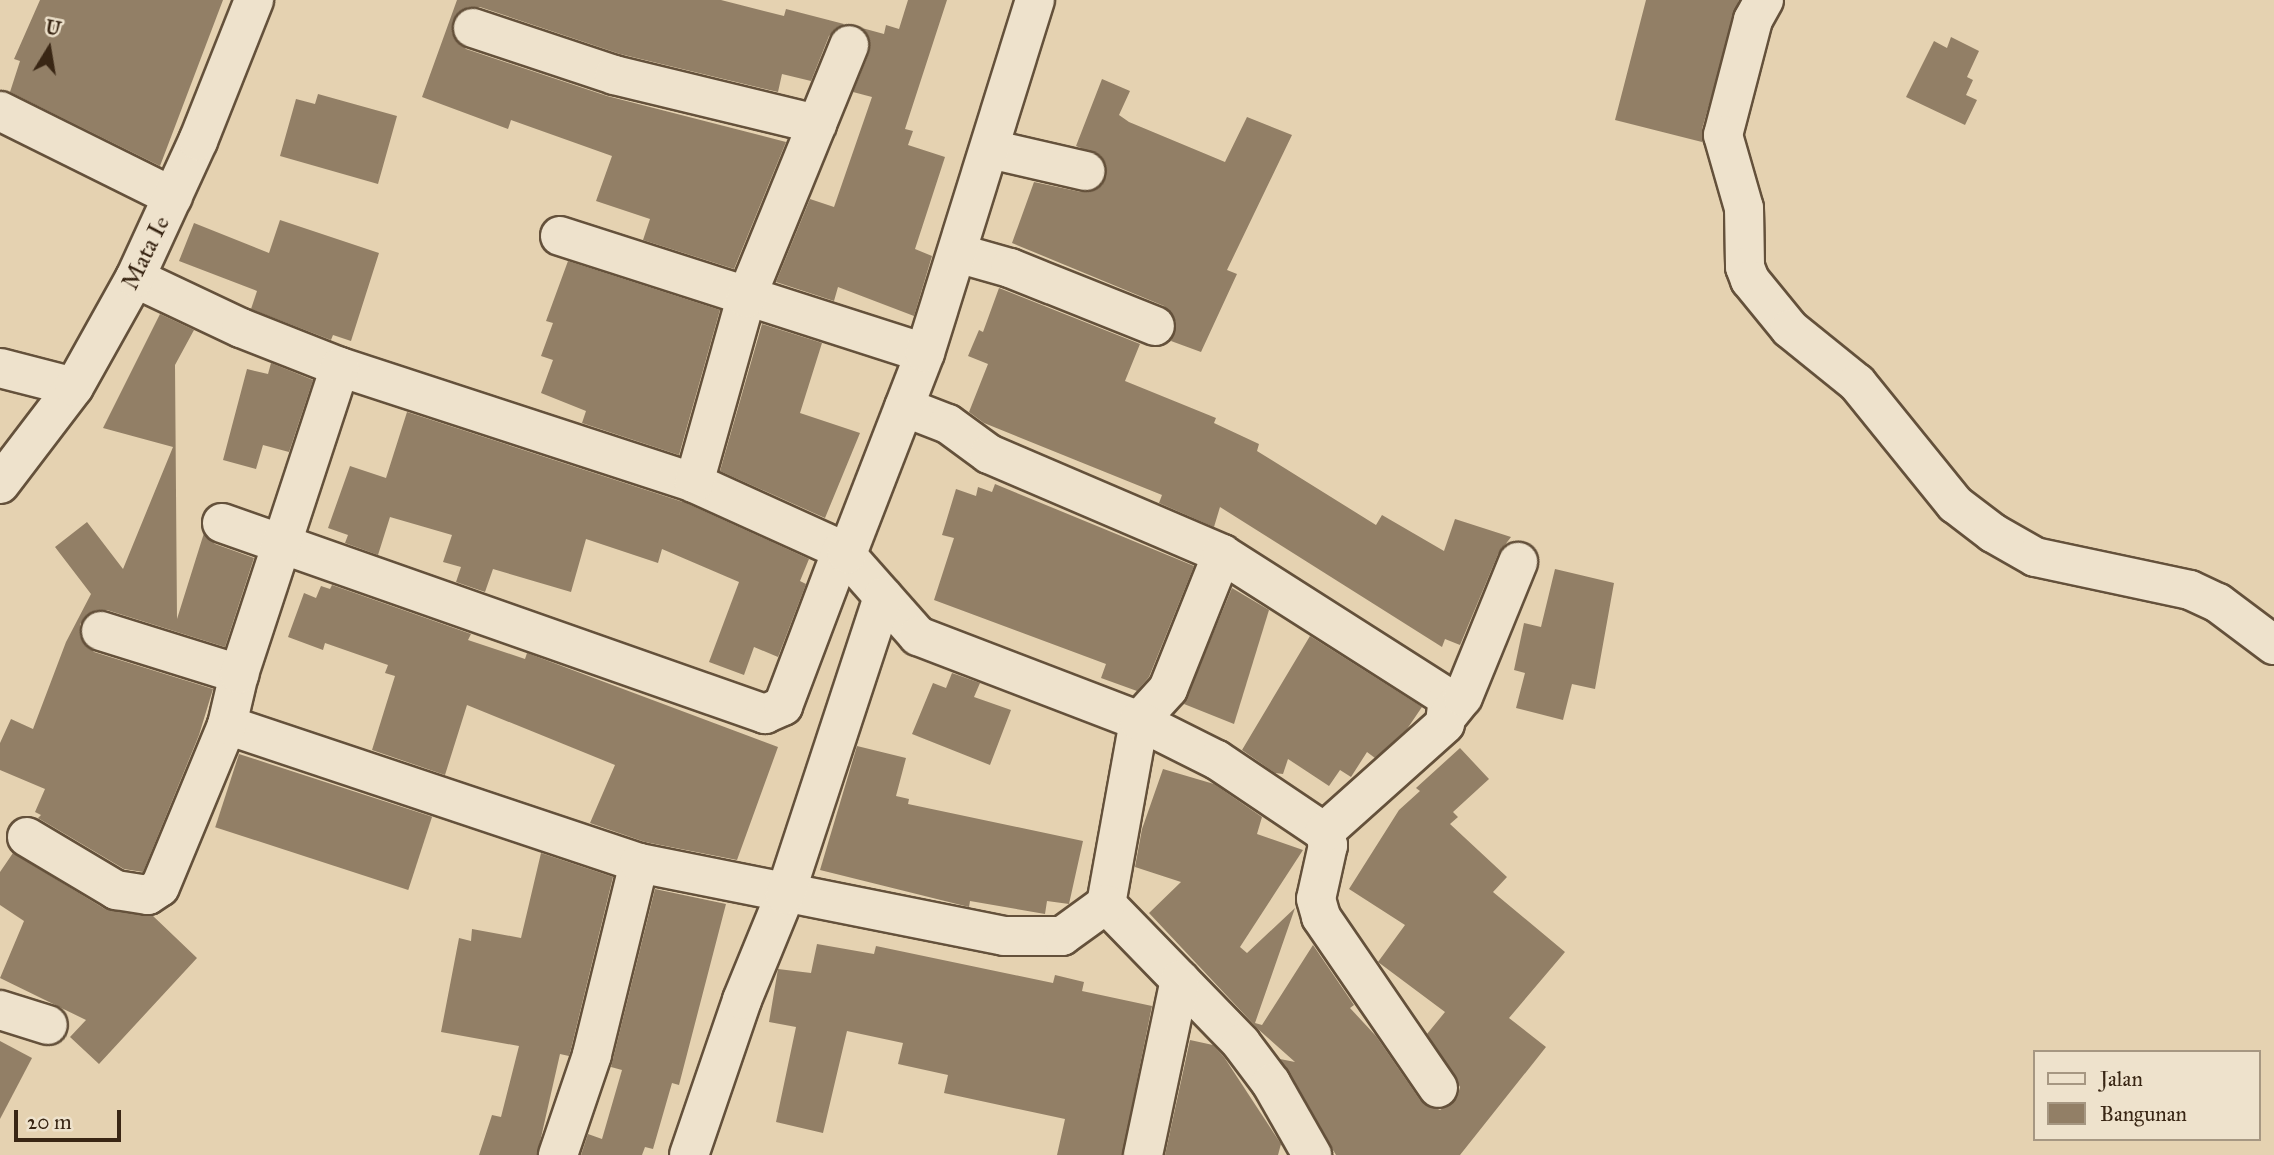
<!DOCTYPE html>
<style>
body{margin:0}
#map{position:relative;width:2274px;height:1155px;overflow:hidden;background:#e5d2b1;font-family:"IM FELL Great Primer",serif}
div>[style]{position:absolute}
.building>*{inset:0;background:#927f66;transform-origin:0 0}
.roads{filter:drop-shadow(2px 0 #64513b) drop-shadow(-2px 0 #64513b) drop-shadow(0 2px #64513b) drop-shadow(0 -2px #64513b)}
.minor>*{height:38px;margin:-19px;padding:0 19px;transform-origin:19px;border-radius:19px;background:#eee2cc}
span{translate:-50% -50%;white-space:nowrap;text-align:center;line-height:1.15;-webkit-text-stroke:5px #eee2cc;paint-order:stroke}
.street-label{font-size:24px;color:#392614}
.legend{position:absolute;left:2033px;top:1050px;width:228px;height:91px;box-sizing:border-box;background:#eee2cc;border:2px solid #a69782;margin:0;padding:9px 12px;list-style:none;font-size:21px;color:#392614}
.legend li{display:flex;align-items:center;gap:14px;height:35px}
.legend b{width:35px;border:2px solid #a69782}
.north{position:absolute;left:14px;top:14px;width:70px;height:70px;-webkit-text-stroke:5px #eee2cc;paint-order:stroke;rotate:11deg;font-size:19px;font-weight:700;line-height:28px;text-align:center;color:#392614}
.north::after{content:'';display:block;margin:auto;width:24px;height:32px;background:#392614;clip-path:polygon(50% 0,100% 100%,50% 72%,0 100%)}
.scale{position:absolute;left:14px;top:1110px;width:107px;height:32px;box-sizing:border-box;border:4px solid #392614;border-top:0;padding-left:9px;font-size:21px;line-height:24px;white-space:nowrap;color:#392614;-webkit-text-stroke:5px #eee2cc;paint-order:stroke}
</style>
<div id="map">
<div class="building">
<div style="clip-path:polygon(40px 0,223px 0,160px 166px,10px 92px,20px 61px,14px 59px)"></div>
<div style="clip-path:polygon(457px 0,721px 0,784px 16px,786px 9px,844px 24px,829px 36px,811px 81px,782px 74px,778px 92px,620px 54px,480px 7px,468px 7px,453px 20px,452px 33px,466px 49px,607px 96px,786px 142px,734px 269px,643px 240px,650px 219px,596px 201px,612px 156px,511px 120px,508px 129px,422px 97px)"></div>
<div style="clip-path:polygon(908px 0,947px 0,905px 129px,913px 131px,908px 145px,945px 157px,915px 249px,932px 256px,914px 316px,838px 287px,834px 301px,776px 282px,810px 199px,834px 207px,872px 97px,853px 92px,869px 53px,870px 41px,862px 28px,884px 34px,886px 25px,899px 29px)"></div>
<div style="clip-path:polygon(1646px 0,1739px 0,1702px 129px,1702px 142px,1615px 120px)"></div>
<div style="clip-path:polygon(1951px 37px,1979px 51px,1967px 77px,1973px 80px,1966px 95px,1977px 100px,1965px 125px,1906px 97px,1934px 41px,1947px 48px)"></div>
<div style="clip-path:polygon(1102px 79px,1130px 91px,1119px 115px,1129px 122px,1225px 162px,1247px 117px,1292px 135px,1227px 270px,1237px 274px,1201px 352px,1171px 341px,1176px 322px,1164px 306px,1012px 243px,1034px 182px,1081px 192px,1101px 185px,1106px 175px,1100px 156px,1076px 146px)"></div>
<div style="clip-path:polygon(318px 94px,397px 116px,378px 184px,280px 156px,296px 99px,315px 104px)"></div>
<div style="clip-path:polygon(280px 220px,379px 253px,351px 341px,333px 335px,331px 340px,251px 309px,257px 291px,179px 261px,194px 223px,269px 253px)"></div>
<div style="clip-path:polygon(568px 261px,720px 310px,679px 455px,582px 423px,586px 411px,541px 393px,553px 360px,541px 356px,553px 323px,546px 321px)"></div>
<div style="clip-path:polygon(999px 288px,1140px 344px,1125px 381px,1216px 418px,1214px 423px,1259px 444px,1257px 451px,1376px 525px,1382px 515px,1444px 551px,1455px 519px,1511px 537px,1498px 554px,1460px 645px,1445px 639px,1442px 647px,1220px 507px,1214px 527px,1159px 503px,1162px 495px,984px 423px,969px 412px,988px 364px,968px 356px,979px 330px,983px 332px)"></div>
<div style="clip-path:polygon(160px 314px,194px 330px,175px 365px,177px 619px,204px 533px,215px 544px,254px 558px,225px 647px,107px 610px,96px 610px,80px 624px,80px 636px,94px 652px,213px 689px,199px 735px,143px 872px,124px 869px,38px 818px,41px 815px,35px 812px,45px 789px,0 770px,0 743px,11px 719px,33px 729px,66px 642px,91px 594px,55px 547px,87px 522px,123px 569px,173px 447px,103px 428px)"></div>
<div style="clip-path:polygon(762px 324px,822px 343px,800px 413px,860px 433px,825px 518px,720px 471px)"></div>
<div style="clip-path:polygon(271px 363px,313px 380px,289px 452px,263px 445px,256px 469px,223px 460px,247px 369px,268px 374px)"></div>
<div style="clip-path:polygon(407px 412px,686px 503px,809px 559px,800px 581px,806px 584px,778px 657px,754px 647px,744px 675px,709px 662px,739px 582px,662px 549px,658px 563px,586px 539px,571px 592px,493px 569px,485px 592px,456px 582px,461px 567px,443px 562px,452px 535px,390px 517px,378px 555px,345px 543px,348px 535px,328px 528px,350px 466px,386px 478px)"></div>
<div style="clip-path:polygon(995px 484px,1194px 566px,1149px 677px,1137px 691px,1101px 678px,1106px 664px,934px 600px,954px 538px,942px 535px,956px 489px,976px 496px,978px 487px,992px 492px)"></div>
<div style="clip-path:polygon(1555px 569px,1614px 583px,1595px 689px,1572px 684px,1563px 720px,1516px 708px,1525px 673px,1514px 670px,1524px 623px,1541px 627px)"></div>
<div style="clip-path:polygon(332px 585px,471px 634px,468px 640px,525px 659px,527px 653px,778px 747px,737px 860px,645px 842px,590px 823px,615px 765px,467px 705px,445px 775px,372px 750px,395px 676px,385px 673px,388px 665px,325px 643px,323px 650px,288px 637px,304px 593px,316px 598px,321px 586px,330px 589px)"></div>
<div style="clip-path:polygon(1232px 588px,1269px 610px,1234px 724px,1184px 704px)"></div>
<div style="clip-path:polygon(1310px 636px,1422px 707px,1407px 729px,1375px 758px,1367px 752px,1351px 777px,1340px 770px,1329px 786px,1288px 759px,1283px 774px,1275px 773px,1242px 750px)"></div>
<div style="clip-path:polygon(952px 673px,980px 683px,974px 697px,1011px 710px,990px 765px,912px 734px,933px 683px,946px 688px)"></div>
<div style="clip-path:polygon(857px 746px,906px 758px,896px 796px,909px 799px,908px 804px,1083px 841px,1069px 904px,1047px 901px,1045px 914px,970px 901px,969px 907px,820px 870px)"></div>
<div style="clip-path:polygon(1460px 748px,1489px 779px,1453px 812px,1458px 817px,1450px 824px,1507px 877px,1493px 892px,1565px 952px,1509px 1018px,1546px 1047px,1460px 1155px,1336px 1155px,1280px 1059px,1295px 1062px,1259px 1030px,1149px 913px,1181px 882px,1135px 867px,1142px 829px,1163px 769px,1214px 784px,1262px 817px,1257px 834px,1303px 850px,1240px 947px,1247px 953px,1295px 908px,1255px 1023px,1262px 1025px,1313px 945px,1354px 1005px,1350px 1008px,1376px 1036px,1420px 1100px,1440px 1110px,1457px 1098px,1460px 1087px,1427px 1034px,1445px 1012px,1378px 962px,1405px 925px,1349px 889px,1399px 810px,1420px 791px,1416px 788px)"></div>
<div style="left:239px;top:754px;width:203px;height:77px;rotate:18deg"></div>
<div style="clip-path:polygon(13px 853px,105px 909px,152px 915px,197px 958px,99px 1064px,70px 1037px,86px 1020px,0 978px,24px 921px,0 905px,0 872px)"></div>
<div style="clip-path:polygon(541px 853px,613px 877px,571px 1049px,569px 1056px,560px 1054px,537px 1155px,479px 1155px,492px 1115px,501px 1117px,519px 1046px,441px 1032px,459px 938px,471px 941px,472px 929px,521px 938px)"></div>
<div style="clip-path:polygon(655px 889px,726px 904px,679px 1085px,672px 1083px,653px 1149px,645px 1147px,642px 1155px,581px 1155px,588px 1134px,602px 1139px,622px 1070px,611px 1067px)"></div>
<div style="clip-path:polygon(817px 944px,874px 954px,876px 946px,1053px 983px,1055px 975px,1084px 982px,1082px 991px,1152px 1006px,1122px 1155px,1057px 1155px,1065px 1119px,944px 1093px,948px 1075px,898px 1064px,903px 1043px,847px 1031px,823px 1133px,776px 1122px,796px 1027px,769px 1022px,778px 969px,811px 973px)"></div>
<div style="clip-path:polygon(1190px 1040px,1213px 1045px,1224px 1057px,1281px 1144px,1278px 1155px,1165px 1155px)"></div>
<div style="clip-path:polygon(0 1041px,32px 1058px,0 1119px)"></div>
</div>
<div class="roads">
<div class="minor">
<div style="left:1764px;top:0;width:23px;rotate:119deg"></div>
<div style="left:1753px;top:20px;width:119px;rotate:104.6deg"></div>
<div style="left:1723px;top:135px;width:76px;rotate:74deg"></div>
<div style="left:1744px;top:208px;width:59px;rotate:89deg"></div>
<div style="left:1745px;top:267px;width:14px;rotate:69deg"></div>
<div style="left:1750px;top:280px;width:63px;rotate:50.8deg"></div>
<div style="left:1790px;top:329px;width:86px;rotate:38.9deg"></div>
<div style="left:1857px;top:383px;width:156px;rotate:51deg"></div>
<div style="left:1955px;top:504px;width:48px;rotate:37.3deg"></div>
<div style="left:1993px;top:533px;width:48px;rotate:29.7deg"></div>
<div style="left:2035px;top:557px;width:158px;rotate:12deg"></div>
<div style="left:2190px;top:590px;width:31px;rotate:25deg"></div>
<div style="left:2218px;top:603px;width:70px;rotate:36.9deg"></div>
<div style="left:473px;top:28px;width:149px;rotate:18.4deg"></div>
<div style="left:614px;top:75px;width:209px;rotate:13.6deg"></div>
<div style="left:0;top:111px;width:193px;rotate:26.4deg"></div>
<div style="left:990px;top:149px;width:98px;rotate:13deg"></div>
<div style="left:560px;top:236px;width:383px;rotate:17.8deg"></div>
<div style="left:957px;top:253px;width:55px;rotate:15.8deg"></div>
<div style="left:1010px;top:268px;width:156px;rotate:21.8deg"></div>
<div style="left:135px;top:278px;width:117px;rotate:25.3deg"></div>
<div style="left:241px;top:328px;width:106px;rotate:21.5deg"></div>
<div style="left:340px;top:367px;width:373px;rotate:18.1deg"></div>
<div style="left:694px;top:483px;width:162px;rotate:24.4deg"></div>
<div style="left:842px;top:550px;width:115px;rotate:48.5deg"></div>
<div style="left:918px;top:636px;width:237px;rotate:21deg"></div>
<div style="left:1139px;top:721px;width:186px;rotate:100.2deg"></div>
<div style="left:1106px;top:904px;width:194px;rotate:45.8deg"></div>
<div style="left:1241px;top:1043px;width:50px;rotate:53.1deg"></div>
<div style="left:1271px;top:1083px;width:83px;rotate:60.3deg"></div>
<div style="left:0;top:368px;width:76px;rotate:14.4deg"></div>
<div style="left:904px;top:407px;width:47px;rotate:21.1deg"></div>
<div style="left:948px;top:424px;width:51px;rotate:36.2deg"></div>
<div style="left:989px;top:454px;width:254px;rotate:23.2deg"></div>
<div style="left:1222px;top:554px;width:145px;rotate:111.8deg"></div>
<div style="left:1168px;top:689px;width:43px;rotate:132.2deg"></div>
<div style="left:1139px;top:721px;width:87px;rotate:26.6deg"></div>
<div style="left:1217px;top:760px;width:129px;rotate:33.9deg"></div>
<div style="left:1324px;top:832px;width:14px;rotate:73deg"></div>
<div style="left:1328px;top:845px;width:55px;rotate:102.5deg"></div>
<div style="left:1316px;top:899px;width:19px;rotate:74deg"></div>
<div style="left:1321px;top:917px;width:207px;rotate:55.6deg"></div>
<div style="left:694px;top:483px;width:192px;rotate:-74.3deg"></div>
<div style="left:746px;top:298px;width:273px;rotate:-67.8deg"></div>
<div style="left:0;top:484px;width:122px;rotate:-52.7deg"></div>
<div style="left:74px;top:387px;width:125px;rotate:-60.8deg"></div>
<div style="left:135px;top:278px;width:151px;rotate:-65.3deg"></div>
<div style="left:198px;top:141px;width:152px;rotate:-68.3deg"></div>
<div style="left:222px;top:523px;width:576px;rotate:19.38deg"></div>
<div style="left:765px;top:714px;width:20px;rotate:-24deg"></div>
<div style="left:783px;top:706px;width:167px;rotate:-69.3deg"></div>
<div style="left:847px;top:554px;width:216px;rotate:-68.8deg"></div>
<div style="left:925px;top:353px;width:370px;rotate:-72.7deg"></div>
<div style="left:1222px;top:554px;width:268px;rotate:32.5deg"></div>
<div style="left:1448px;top:698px;width:26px;rotate:97deg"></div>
<div style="left:1445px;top:724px;width:162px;rotate:138.2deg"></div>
<div style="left:101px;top:631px;width:145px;rotate:17.3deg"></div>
<div style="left:1449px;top:714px;width:22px;rotate:-51deg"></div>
<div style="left:1463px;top:697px;width:146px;rotate:-67.8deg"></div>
<div style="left:227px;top:725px;width:434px;rotate:18.5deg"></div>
<div style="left:639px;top:863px;width:198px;rotate:103.8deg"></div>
<div style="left:592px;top:1055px;width:106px;rotate:108.8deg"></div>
<div style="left:27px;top:837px;width:104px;rotate:30.8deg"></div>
<div style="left:116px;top:890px;width:32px;rotate:9deg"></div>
<div style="left:148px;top:895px;width:14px;rotate:-34deg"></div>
<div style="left:160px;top:887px;width:175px;rotate:-67.5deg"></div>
<div style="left:227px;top:725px;width:52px;rotate:-76.8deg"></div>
<div style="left:239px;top:674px;width:323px;rotate:-71.8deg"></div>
<div style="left:639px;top:863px;width:372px;rotate:11.3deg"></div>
<div style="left:1004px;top:936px;width:58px"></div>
<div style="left:1062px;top:936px;width:54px;rotate:-36deg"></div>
<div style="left:0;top:1010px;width:50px;rotate:17.4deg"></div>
<div style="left:689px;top:1155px;width:164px;rotate:-71.1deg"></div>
<div style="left:742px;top:1000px;width:113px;rotate:-67.7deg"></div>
<div style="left:785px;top:895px;width:314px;rotate:-71.8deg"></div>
<div style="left:1143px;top:1155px;width:179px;rotate:-78.1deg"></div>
</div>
</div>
<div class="street-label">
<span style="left:146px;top:253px;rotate:-64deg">Mata Ie</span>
</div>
<ul class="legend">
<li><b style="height:9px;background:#eee2cc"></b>Jalan</li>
<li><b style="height:19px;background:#927f66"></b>Bangunan</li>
</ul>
<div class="north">U</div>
<div class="scale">20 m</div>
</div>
